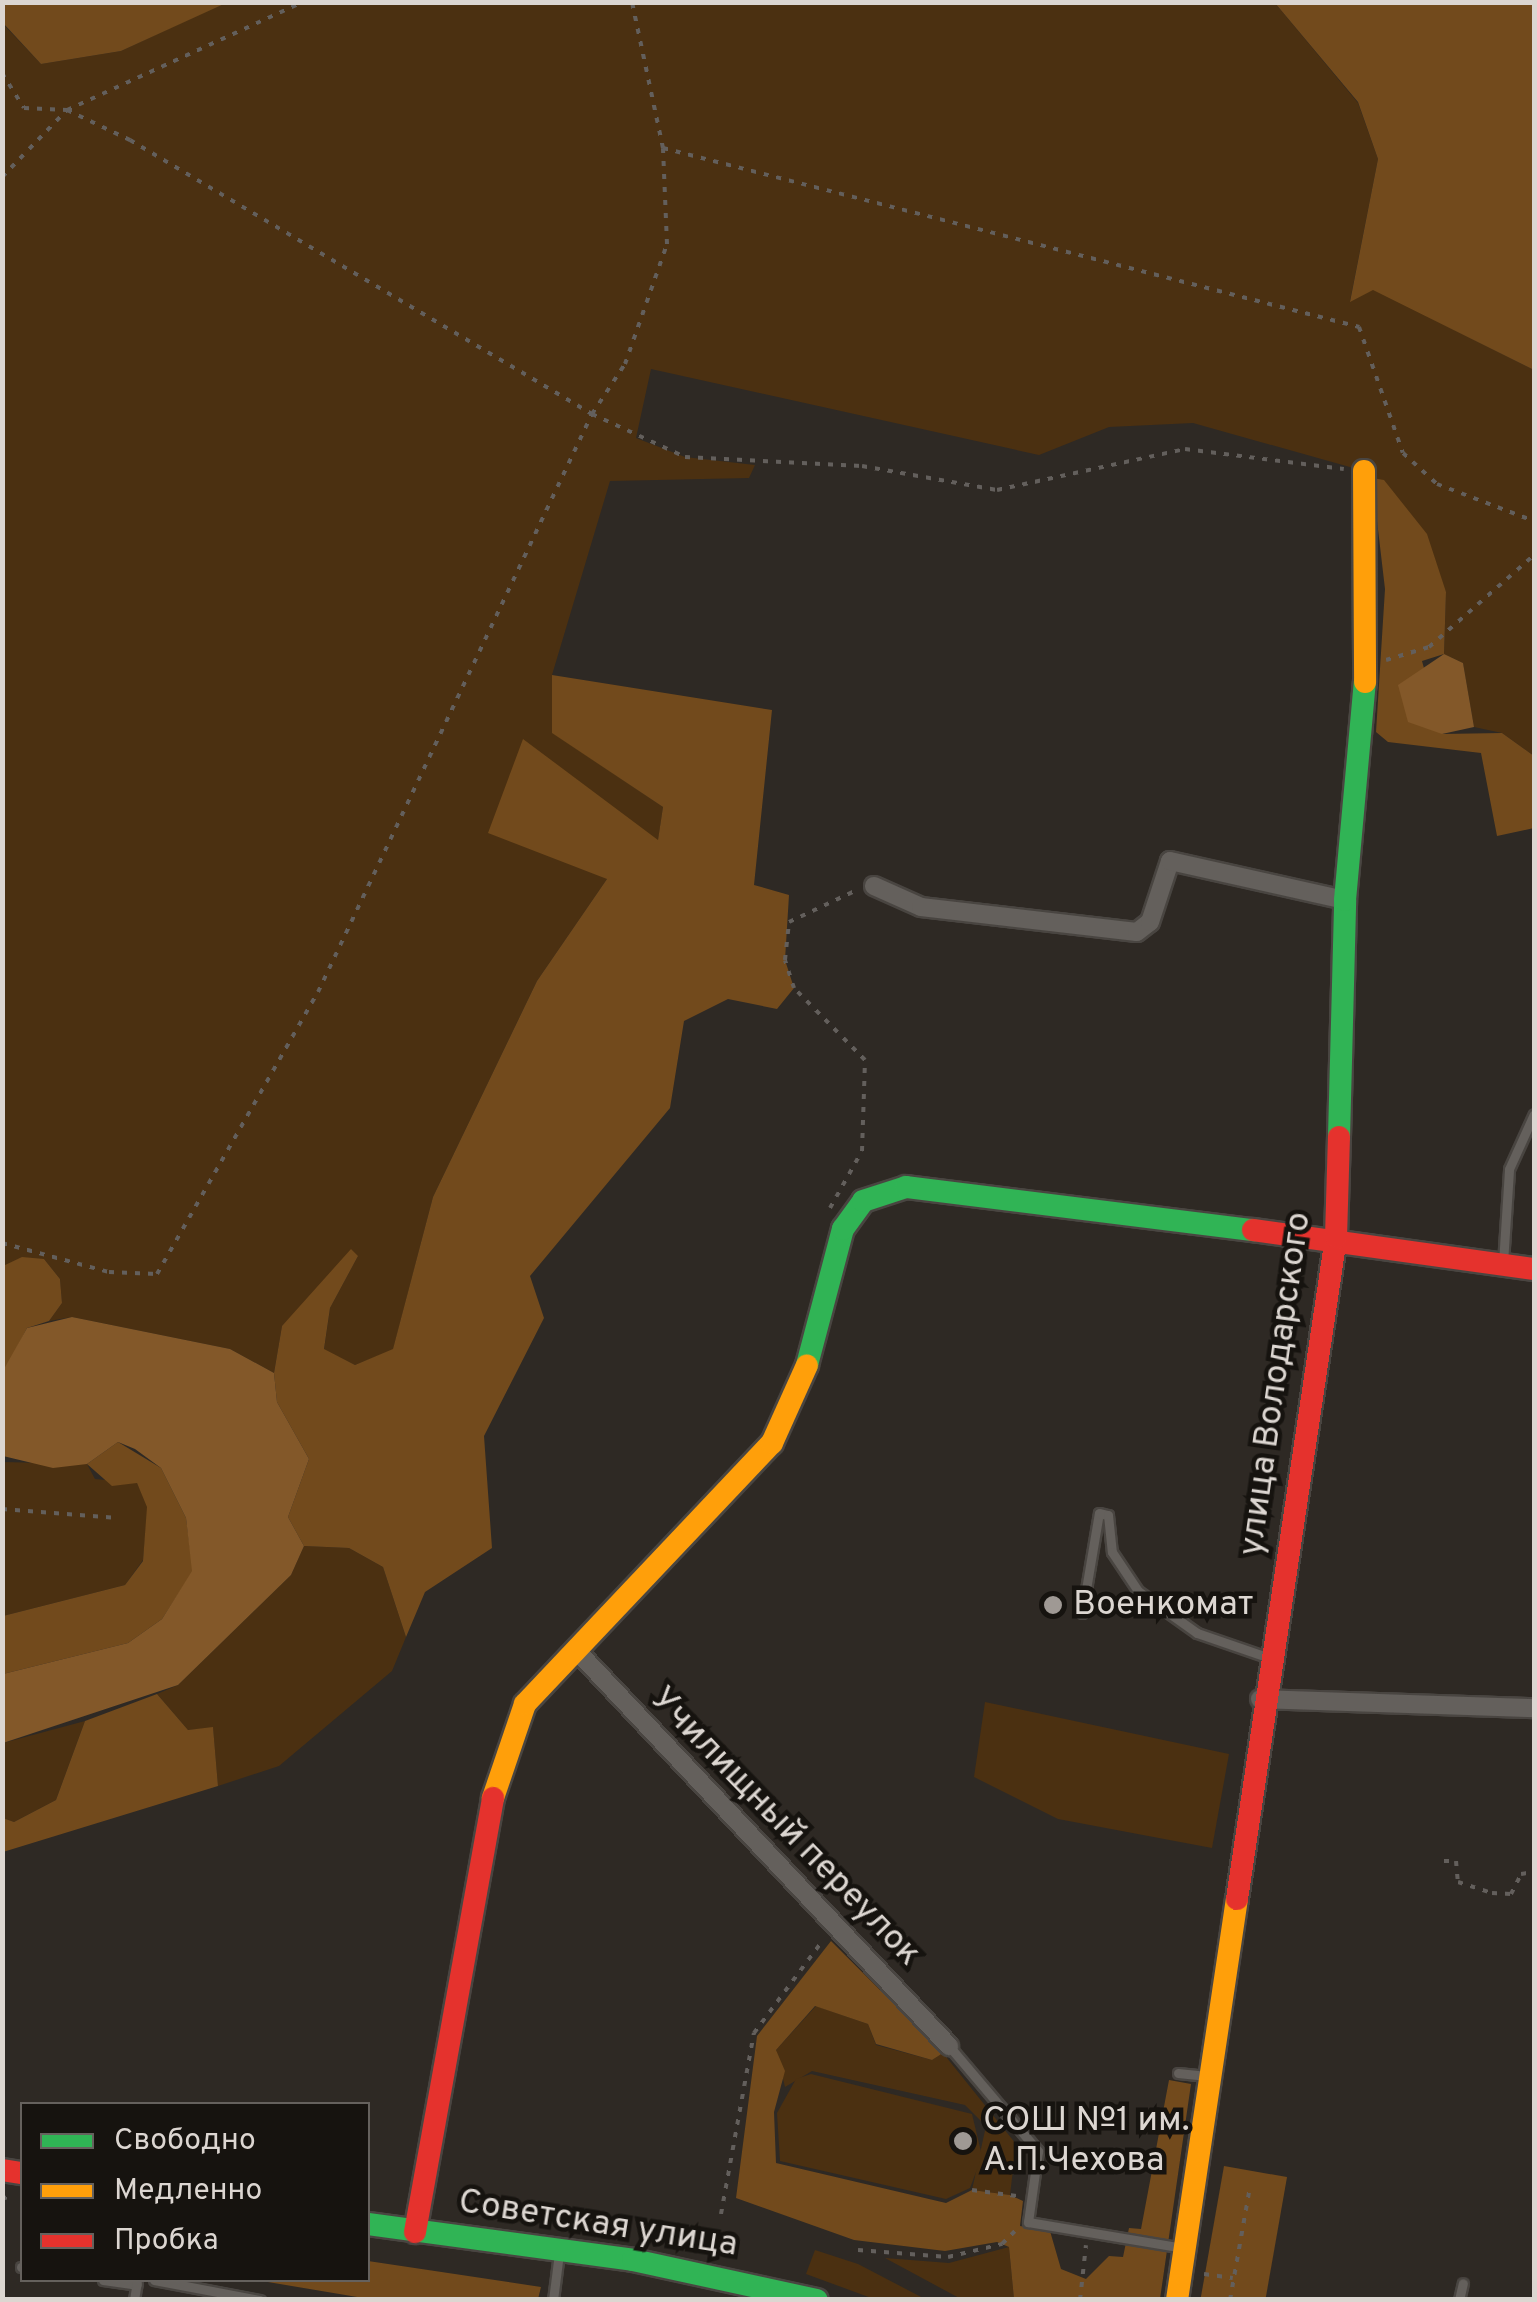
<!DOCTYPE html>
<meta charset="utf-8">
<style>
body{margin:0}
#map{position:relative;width:1537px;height:2302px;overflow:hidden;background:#2e2924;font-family:Overpass,sans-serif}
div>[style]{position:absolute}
.green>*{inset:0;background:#4b3011}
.forest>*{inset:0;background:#724a1c;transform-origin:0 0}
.water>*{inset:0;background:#835829}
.path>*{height:4px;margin-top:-2px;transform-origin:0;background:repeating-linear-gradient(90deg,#635f5c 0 5px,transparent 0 13px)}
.roads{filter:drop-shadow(2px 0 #494541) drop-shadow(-2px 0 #494541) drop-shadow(0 2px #494541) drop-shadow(0 -2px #494541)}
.lane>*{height:9px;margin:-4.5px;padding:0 4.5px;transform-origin:4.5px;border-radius:4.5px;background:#64605c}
.street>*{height:18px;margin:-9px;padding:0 9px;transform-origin:9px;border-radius:9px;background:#64605c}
.fast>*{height:22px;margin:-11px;padding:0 11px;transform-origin:11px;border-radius:11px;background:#30b455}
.slow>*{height:22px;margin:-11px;padding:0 11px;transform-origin:11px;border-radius:11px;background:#ff9f0a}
.jam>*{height:22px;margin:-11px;padding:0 11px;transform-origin:11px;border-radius:11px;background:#e5322d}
.dots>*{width:28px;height:28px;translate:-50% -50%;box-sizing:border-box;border:5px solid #16130f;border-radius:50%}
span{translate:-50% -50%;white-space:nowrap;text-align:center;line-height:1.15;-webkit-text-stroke:9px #16130f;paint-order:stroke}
.street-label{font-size:35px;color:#dcd6d1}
.poi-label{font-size:35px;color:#dcd6d1}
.left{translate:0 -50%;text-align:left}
.frame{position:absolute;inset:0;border:5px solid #dcd6d1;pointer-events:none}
.legend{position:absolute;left:20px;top:2102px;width:350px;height:180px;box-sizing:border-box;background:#16130f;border:2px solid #65615d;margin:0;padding:12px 18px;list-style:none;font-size:30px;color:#dcd6d1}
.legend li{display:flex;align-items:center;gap:20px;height:50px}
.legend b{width:50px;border:2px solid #65615d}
</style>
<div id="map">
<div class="green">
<div style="clip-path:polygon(226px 2px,1275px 3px,1358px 103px,1378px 159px,1350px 301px,1373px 289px,1534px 370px,1534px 756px,1502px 733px,1474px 727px,1463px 663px,1444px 654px,1446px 592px,1364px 471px,1193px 423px,1109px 427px,1039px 455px,651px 369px,636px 438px,685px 457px,755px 465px,749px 478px,610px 481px,552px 675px,552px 732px,663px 807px,658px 841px,523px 740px,607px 879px,537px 981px,433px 1197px,393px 1350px,355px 1365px,324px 1350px,330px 1308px,358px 1256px,282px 1326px,274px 1373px,230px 1349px,72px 1317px,49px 1321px,62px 1303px,60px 1279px,44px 1259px,2px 1266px,2px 23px,41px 64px,121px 51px)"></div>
<div style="clip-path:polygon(3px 1462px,87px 1464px,95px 1479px,137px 1483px,148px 1506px,143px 1560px,125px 1585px,3px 1616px)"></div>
<div style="clip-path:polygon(304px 1546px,349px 1548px,383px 1567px,406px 1637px,392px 1671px,279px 1766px,218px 1786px,213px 1728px,188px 1730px,157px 1694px,178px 1685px,291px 1575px)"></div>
<div style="clip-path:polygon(985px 1702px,1229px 1754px,1212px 1848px,1058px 1819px,974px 1777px)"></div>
<div style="clip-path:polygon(85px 1721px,56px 1800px,14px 1822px,3px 1818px,3px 1743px)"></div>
<div style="clip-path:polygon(816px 2006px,868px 2024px,876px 2045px,932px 2060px,943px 2053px,1016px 2144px,1010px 2195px,972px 2190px,986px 2126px,965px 2105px,812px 2071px,785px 2087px,776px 2050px)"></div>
<div style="clip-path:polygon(811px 2074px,972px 2114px,982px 2156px,970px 2188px,946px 2199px,780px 2161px,777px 2113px,796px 2079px)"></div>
<div style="clip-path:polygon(1009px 2247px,1014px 2299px,961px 2299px,885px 2258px,949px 2263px)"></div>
<div style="clip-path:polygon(815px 2250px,858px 2264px,925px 2299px,874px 2299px,806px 2274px)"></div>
</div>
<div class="forest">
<div style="clip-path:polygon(3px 2px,226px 2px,226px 3px,121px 51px,41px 64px,3px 23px)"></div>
<div style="clip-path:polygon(1275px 3px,1534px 3px,1534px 370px,1373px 290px,1350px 302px,1378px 159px,1358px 102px)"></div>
<div style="clip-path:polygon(1372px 478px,1384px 480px,1427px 534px,1446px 592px,1444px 654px,1422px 661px,1442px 734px,1502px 733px,1534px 756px,1534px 828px,1497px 836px,1481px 753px,1388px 742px,1376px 732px,1385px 589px)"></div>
<div style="clip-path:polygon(552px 675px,772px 710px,754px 885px,789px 895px,785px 960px,794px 988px,777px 1009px,728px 999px,684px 1021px,670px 1108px,530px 1276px,544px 1318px,484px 1436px,492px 1548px,425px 1592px,406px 1637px,383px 1567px,349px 1548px,304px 1546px,288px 1517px,309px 1459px,277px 1402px,274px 1373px,282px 1326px,351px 1249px,358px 1256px,330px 1308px,324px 1349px,355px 1365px,393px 1349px,433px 1197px,537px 981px,607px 879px,488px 833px,523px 739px,658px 840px,663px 807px,552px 733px)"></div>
<div style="clip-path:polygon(22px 1257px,44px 1259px,60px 1279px,62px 1303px,49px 1321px,27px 1328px,3px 1374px,3px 1266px)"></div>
<div style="clip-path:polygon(118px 1442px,161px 1468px,186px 1518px,193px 1571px,162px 1619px,128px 1643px,3px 1674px,3px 1616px,125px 1585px,143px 1561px,147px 1507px,137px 1483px,112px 1486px,87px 1464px)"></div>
<div style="clip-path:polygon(157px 1694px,188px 1730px,213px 1727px,218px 1786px,3px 1852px,3px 1818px,14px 1822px,56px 1800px,85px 1721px)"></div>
<div style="clip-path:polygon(831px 1941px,943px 2053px,932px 2060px,876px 2044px,868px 2024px,815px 2006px,776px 2050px,785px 2071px,774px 2112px,776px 2163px,946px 2203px,972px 2190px,1010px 2195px,1023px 2201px,1020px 2226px,1050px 2231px,1061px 2269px,1086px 2279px,1109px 2256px,1123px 2257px,1129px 2228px,1141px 2229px,1169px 2080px,1191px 2084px,1160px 2299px,1014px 2299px,1009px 2247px,997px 2242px,945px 2251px,854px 2240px,736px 2198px,757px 2036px)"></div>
<div style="left:1224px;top:2166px;width:64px;height:135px;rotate:10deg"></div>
<div style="clip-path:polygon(368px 2261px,541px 2287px,538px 2299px,375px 2300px,256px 2280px,368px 2280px)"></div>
</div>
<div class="water">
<div style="clip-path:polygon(1444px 654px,1463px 663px,1474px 727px,1442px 734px,1408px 722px,1398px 685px)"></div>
<div style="clip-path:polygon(72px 1317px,230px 1349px,274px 1373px,277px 1402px,309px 1459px,288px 1517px,304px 1546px,291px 1575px,178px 1685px,3px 1743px,3px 1674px,128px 1643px,162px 1619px,192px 1571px,186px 1518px,161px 1468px,135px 1449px,118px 1442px,87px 1464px,53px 1468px,3px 1456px,4px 1369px,27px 1328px)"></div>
</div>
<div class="path">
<div style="left:2px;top:73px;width:41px;rotate:57.8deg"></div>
<div style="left:24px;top:108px;width:43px;rotate:2.7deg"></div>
<div style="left:67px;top:110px;width:70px;rotate:25.5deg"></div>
<div style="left:130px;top:140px;width:537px;rotate:30.67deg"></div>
<div style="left:592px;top:414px;width:102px;rotate:24.8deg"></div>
<div style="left:685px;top:457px;width:177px;rotate:2.9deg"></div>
<div style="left:862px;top:466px;width:137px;rotate:10.1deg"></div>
<div style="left:997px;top:490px;width:192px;rotate:-12.3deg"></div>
<div style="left:1185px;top:449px;width:160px;rotate:7.2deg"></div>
<div style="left:663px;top:148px;width:719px;rotate:14.42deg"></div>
<div style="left:1359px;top:327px;width:133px;rotate:70.8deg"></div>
<div style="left:1403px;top:453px;width:46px;rotate:42.4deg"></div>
<div style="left:1437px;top:484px;width:104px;rotate:20.9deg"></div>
<div style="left:2px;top:177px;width:93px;rotate:-45.9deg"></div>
<div style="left:67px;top:110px;width:260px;rotate:-24.6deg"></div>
<div style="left:1386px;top:660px;width:45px;rotate:-16.8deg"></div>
<div style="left:1429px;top:647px;width:140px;rotate:-41.2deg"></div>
<div style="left:830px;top:1208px;width:65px;rotate:-60.7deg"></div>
<div style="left:862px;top:1151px;width:91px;rotate:-88.1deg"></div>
<div style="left:865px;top:1060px;width:101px;rotate:-134.6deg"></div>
<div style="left:794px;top:988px;width:29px;rotate:-108deg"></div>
<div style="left:785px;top:960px;width:38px;rotate:-84deg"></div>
<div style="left:789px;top:922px;width:73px;rotate:-25.2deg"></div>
<div style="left:2px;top:1243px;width:111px;rotate:15.2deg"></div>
<div style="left:109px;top:1272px;width:48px;rotate:2.4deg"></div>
<div style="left:157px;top:1274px;width:325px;rotate:-60.3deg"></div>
<div style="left:318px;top:992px;width:640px;rotate:-64.64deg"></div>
<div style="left:592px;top:414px;width:60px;rotate:-56.6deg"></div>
<div style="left:625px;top:364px;width:127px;rotate:-70.7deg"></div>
<div style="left:667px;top:244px;width:96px;rotate:-92.4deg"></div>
<div style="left:663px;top:148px;width:149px;rotate:-102deg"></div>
<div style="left:2px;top:1509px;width:116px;rotate:4.4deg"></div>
<div style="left:1444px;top:1861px;width:12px"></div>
<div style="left:1456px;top:1861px;width:21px;rotate:85deg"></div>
<div style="left:1458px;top:1882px;width:36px;rotate:18deg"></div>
<div style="left:1492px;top:1893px;width:19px;rotate:3deg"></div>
<div style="left:1511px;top:1894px;width:22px;rotate:-63deg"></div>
<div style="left:1521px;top:1874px;width:13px;rotate:-9deg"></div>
<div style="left:972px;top:2190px;width:45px;rotate:7.6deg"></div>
<div style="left:2px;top:2199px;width:6px;rotate:-18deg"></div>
<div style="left:721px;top:2214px;width:184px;rotate:-79.7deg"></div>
<div style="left:754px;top:2033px;width:116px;rotate:-53.4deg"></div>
<div style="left:858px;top:2250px;width:90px;rotate:4.4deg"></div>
<div style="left:948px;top:2257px;width:56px;rotate:-13.5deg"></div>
<div style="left:1002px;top:2244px;width:18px;rotate:-45deg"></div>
<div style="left:1204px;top:2274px;width:29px;rotate:8deg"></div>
<div style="left:1080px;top:2300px;width:55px;rotate:-83.8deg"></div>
<div style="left:1230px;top:2300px;width:115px;rotate:-80deg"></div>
</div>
<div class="roads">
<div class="lane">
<div style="left:1503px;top:1263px;width:94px;rotate:-86.3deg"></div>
<div style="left:1509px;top:1169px;width:60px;rotate:-65.6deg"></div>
<div style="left:1082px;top:1613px;width:101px;rotate:-80.4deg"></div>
<div style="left:1099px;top:1513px;width:9px;rotate:13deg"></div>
<div style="left:1108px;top:1515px;width:37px;rotate:84deg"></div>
<div style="left:1112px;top:1552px;width:47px;rotate:56.3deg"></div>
<div style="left:1138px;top:1591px;width:72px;rotate:35.4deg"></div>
<div style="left:1197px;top:1633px;width:74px;rotate:18.9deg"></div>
<div style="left:949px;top:2046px;width:138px;rotate:49.7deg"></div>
<div style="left:1038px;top:2151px;width:72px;rotate:98deg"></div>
<div style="left:1028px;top:2222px;width:157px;rotate:9.5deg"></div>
<div style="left:1178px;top:2073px;width:29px;rotate:6deg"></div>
<div style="left:21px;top:2267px;width:1px"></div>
<div style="left:103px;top:2280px;width:34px;rotate:8deg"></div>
<div style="left:154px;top:2280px;width:108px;rotate:10.7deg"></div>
<div style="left:134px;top:2300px;width:18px;rotate:-81deg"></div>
<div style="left:553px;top:2300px;width:47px;rotate:-82.7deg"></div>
<div style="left:1459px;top:2300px;width:17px;rotate:-77deg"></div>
</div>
<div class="street">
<div style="left:874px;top:886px;width:51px;rotate:24.1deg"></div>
<div style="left:921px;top:907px;width:217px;rotate:6.6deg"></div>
<div style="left:1137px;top:932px;width:16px;rotate:-38deg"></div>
<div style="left:1150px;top:922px;width:64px;rotate:-71.8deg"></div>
<div style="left:1170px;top:861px;width:179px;rotate:12.6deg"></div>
<div style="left:577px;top:1651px;width:543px;rotate:46.72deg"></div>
<div style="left:1260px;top:1699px;width:274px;rotate:1.9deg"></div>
</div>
<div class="fast">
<div style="left:1339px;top:1137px;width:237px;rotate:-88.5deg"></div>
<div style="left:1345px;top:900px;width:219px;rotate:-84.8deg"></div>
<div style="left:807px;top:1365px;width:141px;rotate:-75.2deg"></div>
<div style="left:843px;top:1229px;width:34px;rotate:-54deg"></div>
<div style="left:863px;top:1201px;width:45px;rotate:-18deg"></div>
<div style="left:906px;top:1187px;width:350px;rotate:7.1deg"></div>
<div style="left:368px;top:2224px;width:267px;rotate:7.7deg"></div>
<div style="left:633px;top:2260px;width:188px;rotate:12.3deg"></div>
</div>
<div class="slow">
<div style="left:1364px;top:471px;width:211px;rotate:89.7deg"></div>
<div style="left:493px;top:1798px;width:99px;rotate:-71.2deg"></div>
<div style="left:525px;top:1704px;width:359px;rotate:-46.6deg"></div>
<div style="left:772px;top:1443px;width:85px;rotate:-65.8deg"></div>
<div style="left:1177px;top:2300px;width:405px;rotate:-81.5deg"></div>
</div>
<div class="jam">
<div style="left:1253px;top:1230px;width:284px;rotate:7.9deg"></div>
<div style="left:1237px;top:1899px;width:669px;rotate:-81.49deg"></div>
<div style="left:1336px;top:1237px;width:100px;rotate:-88.3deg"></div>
<div style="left:2px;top:2170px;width:20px;rotate:9deg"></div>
<div style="left:415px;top:2232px;width:441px;rotate:-79.8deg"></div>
</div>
</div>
<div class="dots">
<div style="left:1053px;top:1605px;background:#9f9994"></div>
<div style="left:963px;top:2141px;background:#9f9994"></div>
</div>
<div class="street-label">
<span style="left:1276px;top:1384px;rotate:-82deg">улица Володарского</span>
<span style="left:785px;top:1827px;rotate:46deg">Училищный переулок</span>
<span style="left:598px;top:2224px;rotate:9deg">Советская улица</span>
</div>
<div class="poi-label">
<span class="left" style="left:1073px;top:1605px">Военкомат</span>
<span class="left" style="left:983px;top:2141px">СОШ №1 им.<br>А.П.Чехова</span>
</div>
<div class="frame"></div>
<ul class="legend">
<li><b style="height:12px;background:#30b455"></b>Свободно</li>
<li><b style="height:12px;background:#ff9f0a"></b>Медленно</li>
<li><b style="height:12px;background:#e5322d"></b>Пробка</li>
</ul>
</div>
